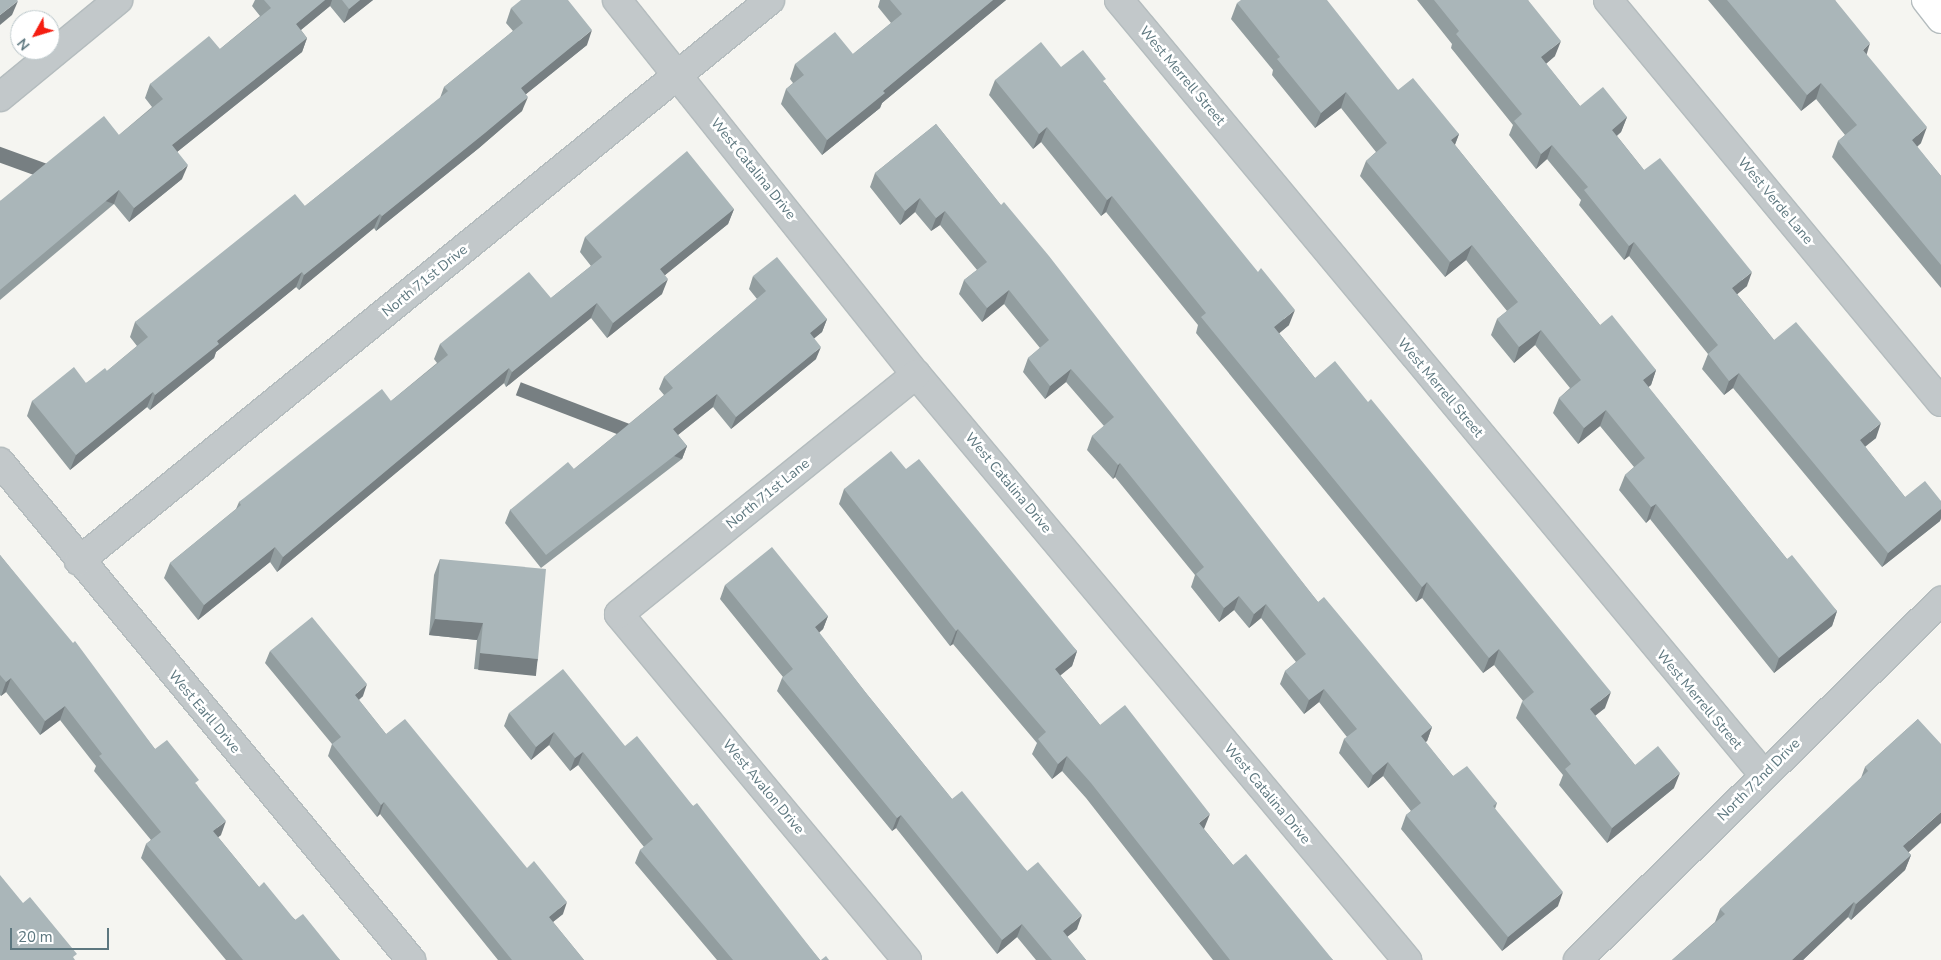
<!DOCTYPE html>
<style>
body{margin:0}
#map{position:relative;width:1941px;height:960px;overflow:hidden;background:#f5f5f1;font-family:"Nunito Sans",sans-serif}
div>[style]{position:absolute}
.roads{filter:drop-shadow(1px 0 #b4bcbe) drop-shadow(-1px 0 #b4bcbe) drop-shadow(0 1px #b4bcbe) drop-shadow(0 -1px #b4bcbe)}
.minor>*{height:28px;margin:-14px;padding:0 14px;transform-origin:14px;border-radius:14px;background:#c2c8ca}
.tertiary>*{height:28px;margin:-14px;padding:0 14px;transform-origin:14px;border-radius:14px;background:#c2c8ca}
.secondary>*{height:28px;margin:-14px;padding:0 14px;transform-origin:14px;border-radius:14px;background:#fff}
.wall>*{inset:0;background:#929d9f}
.shaded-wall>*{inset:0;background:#777f82;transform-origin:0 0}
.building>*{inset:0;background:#aab6b9}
span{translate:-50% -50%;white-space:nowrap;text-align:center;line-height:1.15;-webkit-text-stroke:5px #fff;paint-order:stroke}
.street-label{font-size:14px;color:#5d777f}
.north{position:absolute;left:10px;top:10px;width:50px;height:50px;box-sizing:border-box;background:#fff;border:1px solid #bec9cc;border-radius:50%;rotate:231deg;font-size:14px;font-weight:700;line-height:20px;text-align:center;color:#5d777f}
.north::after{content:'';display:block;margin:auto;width:18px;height:22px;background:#f51e11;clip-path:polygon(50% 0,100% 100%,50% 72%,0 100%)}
.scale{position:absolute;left:10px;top:928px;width:99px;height:22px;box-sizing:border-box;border:2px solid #5d777f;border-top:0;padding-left:6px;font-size:15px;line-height:18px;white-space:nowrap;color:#5d777f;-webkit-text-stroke:4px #fff;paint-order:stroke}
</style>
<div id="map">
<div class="roads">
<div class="minor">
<div style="left:617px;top:0;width:479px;rotate:51.4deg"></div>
<div style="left:916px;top:374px;width:765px;rotate:50.04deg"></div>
<div style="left:1119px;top:0;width:1008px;rotate:50.23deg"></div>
<div style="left:1608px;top:0;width:522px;rotate:50.36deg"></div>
<div style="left:0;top:462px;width:646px;rotate:50.47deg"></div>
<div style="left:79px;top:561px;width:890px;rotate:-39.07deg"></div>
<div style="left:907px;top:960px;width:450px;rotate:-129.8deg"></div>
<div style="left:619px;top:614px;width:382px;rotate:-38.9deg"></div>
<div style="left:1578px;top:960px;width:511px;rotate:-44.68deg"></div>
</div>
<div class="tertiary">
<div style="left:0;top:97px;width:153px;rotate:-39.4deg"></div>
</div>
<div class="secondary">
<div style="left:1926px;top:0;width:24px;rotate:52deg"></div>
</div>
</div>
<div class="wall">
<div style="clip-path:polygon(255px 0,373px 0,344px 23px,330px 6px,301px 30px,307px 38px,302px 52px,177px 152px,182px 179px,129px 222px,114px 204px,0 300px,0 201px,119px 135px,152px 107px,145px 98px,150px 84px,220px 49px,260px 16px,252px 6px)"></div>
<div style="clip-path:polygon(880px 0,1006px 0,882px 103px,880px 108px,822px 155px,781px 104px,786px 89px,793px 83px,790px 79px,795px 64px,853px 54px,891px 23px,878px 7px)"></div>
<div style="clip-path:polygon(1417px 0,1528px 0,1555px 56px,1546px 64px,1580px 106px,1627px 117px,1621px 132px,1617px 136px,1644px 170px,1747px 286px,1737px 294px,1774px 340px,1876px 438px,1865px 447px,1905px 497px,1941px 501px,1941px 518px,1940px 521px,1882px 567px,1733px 388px,1724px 395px,1702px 369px,1708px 354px,1629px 256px,1624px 260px,1579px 205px,1581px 200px,1547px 159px,1536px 169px,1509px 135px,1513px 125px,1451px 48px,1452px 44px)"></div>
<div style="clip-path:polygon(1708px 0,1835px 0,1866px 55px,1921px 143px,1917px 147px,1941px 176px,1941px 288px,1832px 157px,1838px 141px,1845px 135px,1816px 99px,1801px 111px)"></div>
<div style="clip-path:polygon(1237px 3px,1398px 90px,1459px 134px,1455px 145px,1600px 325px,1656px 370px,1651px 385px,1648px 387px,1787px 559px,1837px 611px,1832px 626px,1774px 673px,1650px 519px,1646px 523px,1619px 490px,1625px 475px,1634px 467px,1600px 426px,1578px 444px,1553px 413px,1559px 398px,1570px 388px,1535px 345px,1514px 363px,1491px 335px,1497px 319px,1507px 311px,1466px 260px,1445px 277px,1360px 176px,1366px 161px,1376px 152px,1341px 108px,1315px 128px,1272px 75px,1273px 70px,1231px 19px)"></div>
<div style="clip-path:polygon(511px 8px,587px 45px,526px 94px,522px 111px,479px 148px,376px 231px,374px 228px,299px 290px,296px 287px,216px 352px,214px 358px,150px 410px,147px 407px,70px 470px,27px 416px,32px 401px,86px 383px,107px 371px,137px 346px,130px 337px,135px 322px,305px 206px,440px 98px,444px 87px,513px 31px,506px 23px)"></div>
<div style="clip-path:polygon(1061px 67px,1105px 83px,1289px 325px,1279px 333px,1315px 378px,1605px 708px,1595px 716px,1635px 765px,1674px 788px,1607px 843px,1559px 785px,1563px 775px,1516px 718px,1522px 702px,1523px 701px,1494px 665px,1483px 673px,1422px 598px,1416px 602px,1196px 333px,1198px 325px,1106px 212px,1101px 216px,1041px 142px,1033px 149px,989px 95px,995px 80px)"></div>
<div style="clip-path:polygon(936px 124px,1318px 602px,1432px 727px,1427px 741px,1425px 742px,1453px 776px,1497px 803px,1495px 809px,1558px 906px,1502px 951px,1401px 829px,1406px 815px,1411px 811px,1383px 776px,1368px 788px,1339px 753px,1344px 739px,1347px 737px,1319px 702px,1304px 714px,1280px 684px,1285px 671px,1296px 662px,1261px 618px,1249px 628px,1234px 610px,1219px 622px,1191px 587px,1195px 575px,1115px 477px,1113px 479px,1087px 450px,1092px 436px,1104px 426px,1066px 382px,1045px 399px,1023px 372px,1028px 358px,1040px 348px,1004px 304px,982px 322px,959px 294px,964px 280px,977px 270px,940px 225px,931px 231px,915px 212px,900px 225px,870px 187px,875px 173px)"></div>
<div style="clip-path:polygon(734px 209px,728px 224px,665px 275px,662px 294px,607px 338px,591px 318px,506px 387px,504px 383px,277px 572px,270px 562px,198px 620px,164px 578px,170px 563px,236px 509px,239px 502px,391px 401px,437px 363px,434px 359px,440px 344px,551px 298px,591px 266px,580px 252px,585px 237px)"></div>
<div style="clip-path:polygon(753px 276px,827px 319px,822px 332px,814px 338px,816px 359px,731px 429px,713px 407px,678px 435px,687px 446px,682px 459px,541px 568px,505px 523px,510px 510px,574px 469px,664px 395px,659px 389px,664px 377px,757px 299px,749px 289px)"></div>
<div style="clip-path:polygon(906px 469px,1077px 651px,1072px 666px,1060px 675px,1100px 725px,1204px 829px,1233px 865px,1333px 960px,1213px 960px,1086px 798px,1062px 771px,1052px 779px,1032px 754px,1037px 743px,953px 644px,950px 646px,839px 504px,844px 489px)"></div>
<div style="clip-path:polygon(0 555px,155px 749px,197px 785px,221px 835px,218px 837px,259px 887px,340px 960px,226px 960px,141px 858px,146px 844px,151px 840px,94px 771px,96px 766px,60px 720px,40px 735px,6px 692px,1px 696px,0 695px)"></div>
<div style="clip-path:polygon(440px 559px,538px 659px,532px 675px,474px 669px,477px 640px,429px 635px,434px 575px)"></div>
<div style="clip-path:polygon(725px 585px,828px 616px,823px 629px,819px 633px,866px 693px,952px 799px,1027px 871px,1077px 929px,1067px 937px,1086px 960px,1036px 960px,1017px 937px,997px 954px,896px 828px,892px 831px,777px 691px,782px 678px,783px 677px,720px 599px)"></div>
<div style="clip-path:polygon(270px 651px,363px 696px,359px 700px,386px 734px,563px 914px,553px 922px,584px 960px,498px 960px,380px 814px,377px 817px,328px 756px,332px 744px,265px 663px)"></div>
<div style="clip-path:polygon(509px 713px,625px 746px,693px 806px,820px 960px,717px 960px,635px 863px,640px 850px,644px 847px,578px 765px,570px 771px,549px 745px,531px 760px,504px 726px)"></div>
<div style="clip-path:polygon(1918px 719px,1908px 852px,1911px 855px,1905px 870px,1851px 920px,1848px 917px,1803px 960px,1672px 960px,1715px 922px,1720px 909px,1861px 778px,1865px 767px)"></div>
</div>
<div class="shaded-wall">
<div style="clip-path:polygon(325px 0,332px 0,330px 6px,291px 38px,296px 24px)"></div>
<div style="clip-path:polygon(360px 0,373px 0,344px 23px,349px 9px)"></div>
<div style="clip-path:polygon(993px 0,1006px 0,882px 103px,880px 108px,822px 155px,827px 140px,883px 91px)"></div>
<div style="clip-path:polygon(18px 1px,12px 15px,0 25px,0 15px)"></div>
<div style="clip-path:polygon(592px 30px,587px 45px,515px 103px,521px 88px)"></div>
<div style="clip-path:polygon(307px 38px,302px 52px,167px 160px,172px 145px)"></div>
<div style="clip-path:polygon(1561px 41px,1555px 56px,1536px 72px,1541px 57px)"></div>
<div style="clip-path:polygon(1870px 43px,1865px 60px,1863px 50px)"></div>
<div style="clip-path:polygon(1821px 83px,1816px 99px,1801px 111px,1807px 95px)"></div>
<div style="clip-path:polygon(1346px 92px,1341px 108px,1315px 128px,1321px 113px)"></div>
<div style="clip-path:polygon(528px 97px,522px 111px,479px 148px,376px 231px,382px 216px)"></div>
<div style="clip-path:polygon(1627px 117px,1621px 132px,1606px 144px,1612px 130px)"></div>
<div style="clip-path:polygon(1047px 127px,1041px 142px,1033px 149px,1039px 134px)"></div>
<div style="clip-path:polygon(1927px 127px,1921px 143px,1906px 156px,1912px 140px)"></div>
<div style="clip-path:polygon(1459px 134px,1453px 149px,1451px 140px)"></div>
<div style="clip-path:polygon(1552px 145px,1547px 159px,1536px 169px,1541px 154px)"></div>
<div style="clip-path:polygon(188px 165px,182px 179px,129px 222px,134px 208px)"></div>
<div style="left:119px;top:190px;width:15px;height:155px;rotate:110deg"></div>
<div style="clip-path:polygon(1112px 196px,1106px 212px,1101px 216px,1107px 200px)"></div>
<div style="clip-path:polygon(920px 198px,915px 212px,900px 225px,905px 211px)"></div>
<div style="clip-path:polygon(734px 209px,728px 224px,654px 284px,660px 269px)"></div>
<div style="clip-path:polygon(945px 211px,940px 225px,931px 231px,936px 218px)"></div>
<div style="clip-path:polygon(380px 214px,374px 228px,299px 290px,304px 275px)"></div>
<div style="clip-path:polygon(1634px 242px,1629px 256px,1624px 260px,1629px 246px)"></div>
<div style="clip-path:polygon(1472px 245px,1466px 260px,1445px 277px,1450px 262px)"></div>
<div style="clip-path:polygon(302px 272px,296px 287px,216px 352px,214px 358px,150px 410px,155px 395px,217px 341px)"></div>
<div style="clip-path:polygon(1752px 272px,1747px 286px,1727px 303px,1732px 288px)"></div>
<div style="clip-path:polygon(668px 279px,662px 294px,607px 338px,613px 323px)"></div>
<div style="clip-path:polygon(1009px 290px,1004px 304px,982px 322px,987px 308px)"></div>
<div style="clip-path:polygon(597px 303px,591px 318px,506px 387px,512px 372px)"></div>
<div style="clip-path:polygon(1295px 310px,1289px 325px,1269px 342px,1274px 327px)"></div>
<div style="clip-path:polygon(827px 319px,822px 332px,805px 346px,810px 333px)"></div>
<div style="clip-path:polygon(1541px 330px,1535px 345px,1514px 363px,1519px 347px)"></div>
<div style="clip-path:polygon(821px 347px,816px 359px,731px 429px,736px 417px)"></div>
<div style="clip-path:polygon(509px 368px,504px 383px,277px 572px,283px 557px)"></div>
<div style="clip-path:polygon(1071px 369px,1066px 382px,1045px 399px,1050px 386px)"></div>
<div style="clip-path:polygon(1656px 370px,1651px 385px,1637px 396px,1643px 380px)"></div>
<div style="clip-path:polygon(1739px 373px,1733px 388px,1724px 395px,1729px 381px)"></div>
<div style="clip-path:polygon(153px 392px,147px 407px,70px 470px,76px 455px)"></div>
<div style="clip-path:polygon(717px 394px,713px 407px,669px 442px,673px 429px)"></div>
<div style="clip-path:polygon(1606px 410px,1600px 426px,1578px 444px,1584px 428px)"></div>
<div style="clip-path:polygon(1881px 423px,1876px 438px,1854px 455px,1860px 440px)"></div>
<div style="left:687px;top:446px;width:14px;height:178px;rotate:111deg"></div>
<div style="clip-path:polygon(1120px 463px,1115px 477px,1113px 479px,1118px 465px)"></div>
<div style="clip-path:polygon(1656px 504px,1650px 519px,1646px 523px,1651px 507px)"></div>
<div style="clip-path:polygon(1941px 509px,1941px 518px,1940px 521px,1882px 567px,1888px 553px)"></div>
<div style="clip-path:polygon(275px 547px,270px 562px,198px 620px,204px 605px)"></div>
<div style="clip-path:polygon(1427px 582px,1422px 598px,1416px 602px,1422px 587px)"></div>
<div style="clip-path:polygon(1239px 596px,1234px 610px,1219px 622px,1224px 608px)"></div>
<div style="clip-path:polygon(1266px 604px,1261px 618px,1249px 628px,1254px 614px)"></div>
<div style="clip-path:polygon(1837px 611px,1832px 626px,1774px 673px,1779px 658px)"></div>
<div style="clip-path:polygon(828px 616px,823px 629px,810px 640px,815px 627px)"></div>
<div style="clip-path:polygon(435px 619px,483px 623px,477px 640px,429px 635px)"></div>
<div style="clip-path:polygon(958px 629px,953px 644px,950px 646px,956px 631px)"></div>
<div style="clip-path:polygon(1499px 649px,1494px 665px,1483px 673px,1489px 658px)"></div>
<div style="clip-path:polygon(1077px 651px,1072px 666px,1050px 684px,1055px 669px)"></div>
<div style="left:480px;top:653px;width:58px;height:17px;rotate:6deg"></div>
<div style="clip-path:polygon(11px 678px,6px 692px,1px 696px,6px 682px)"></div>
<div style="clip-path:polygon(367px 684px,363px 696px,350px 707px,355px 695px)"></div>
<div style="clip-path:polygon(1324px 689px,1319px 702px,1304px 714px,1309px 700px)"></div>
<div style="clip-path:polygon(1611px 692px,1605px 708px,1584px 724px,1590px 709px)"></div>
<div style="clip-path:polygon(65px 706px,60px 720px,40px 735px,45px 721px)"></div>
<div style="clip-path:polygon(1432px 727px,1427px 741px,1416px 750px,1421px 736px)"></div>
<div style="clip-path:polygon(554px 732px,549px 745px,531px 760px,536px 747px)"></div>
<div style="clip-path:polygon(583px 752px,578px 765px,570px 771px,575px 758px)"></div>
<div style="clip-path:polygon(1067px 756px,1062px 771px,1052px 779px,1058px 764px)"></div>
<div style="clip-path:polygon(1388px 762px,1383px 776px,1368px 788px,1373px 775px)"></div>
<div style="clip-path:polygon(1680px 773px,1674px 788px,1607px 843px,1612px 828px)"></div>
<div style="clip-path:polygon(384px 802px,380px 814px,377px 817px,381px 805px)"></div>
<div style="clip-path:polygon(1941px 812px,1941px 823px,1898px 862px,1903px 846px)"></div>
<div style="clip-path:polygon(1210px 814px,1204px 829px,1193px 838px,1199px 823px)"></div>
<div style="clip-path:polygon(901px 815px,896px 828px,892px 831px,897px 818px)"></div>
<div style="clip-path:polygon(226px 821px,221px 835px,208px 845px,213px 831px)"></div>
<div style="clip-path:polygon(1911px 855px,1905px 870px,1851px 920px,1856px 904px)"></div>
<div style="clip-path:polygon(1563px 892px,1558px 906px,1502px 951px,1508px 937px)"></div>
<div style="clip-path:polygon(567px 902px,563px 914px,544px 929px,549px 917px)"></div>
<div style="clip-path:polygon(1854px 902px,1848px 917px,1803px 960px,1792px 960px)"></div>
<div style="clip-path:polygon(1082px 915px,1077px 929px,1058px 944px,1063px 931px)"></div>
<div style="clip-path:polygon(1022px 924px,1017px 937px,997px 954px,1002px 940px)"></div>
</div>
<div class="building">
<div style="clip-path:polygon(0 0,17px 0,18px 1px,0 15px)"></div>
<div style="clip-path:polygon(264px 0,325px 0,296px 24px,307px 38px,172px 145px,188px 165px,134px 208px,119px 190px,0 290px,0 201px,104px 116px,119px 135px,163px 99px,150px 84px,209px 36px,220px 49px,271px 8px)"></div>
<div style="clip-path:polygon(342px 0,360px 0,349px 9px)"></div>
<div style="clip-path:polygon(521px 0,568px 0,592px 30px,521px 88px,528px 97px,485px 133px,382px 216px,380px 214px,304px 275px,302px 272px,217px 341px,219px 344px,155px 395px,153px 392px,76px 455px,32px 401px,74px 367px,86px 383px,105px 368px,107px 371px,148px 337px,135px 322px,295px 194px,305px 206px,448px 91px,444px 87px,523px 23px,511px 8px)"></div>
<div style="clip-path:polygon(890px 0,993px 0,883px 91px,885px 93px,827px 140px,786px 89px,804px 75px,795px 64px,835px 32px,853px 54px,902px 14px)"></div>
<div style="clip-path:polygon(1241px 0,1327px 0,1398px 90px,1413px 78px,1459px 134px,1451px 140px,1600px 325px,1612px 315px,1656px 370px,1643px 380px,1787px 559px,1792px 555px,1837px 611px,1779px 658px,1656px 504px,1651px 507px,1625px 475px,1645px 458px,1606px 410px,1584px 428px,1559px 398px,1581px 380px,1541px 330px,1519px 347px,1497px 319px,1518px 302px,1472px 245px,1450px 262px,1366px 161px,1387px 143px,1346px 92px,1321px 113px,1277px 59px,1280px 57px,1237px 3px)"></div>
<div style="clip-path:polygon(1434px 0,1528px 0,1561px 41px,1541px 57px,1580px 106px,1603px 87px,1627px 117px,1612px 130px,1644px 170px,1660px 158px,1752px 272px,1732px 288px,1774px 340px,1796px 322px,1881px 423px,1860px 440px,1905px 497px,1925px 481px,1941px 501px,1941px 509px,1888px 553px,1739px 373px,1729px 381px,1708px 354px,1718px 345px,1634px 242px,1629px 246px,1584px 190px,1588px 187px,1552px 145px,1541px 154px,1514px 121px,1522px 114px,1456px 34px,1459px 31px)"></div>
<div style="clip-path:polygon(1727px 0,1835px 0,1870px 43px,1863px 50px,1927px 127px,1912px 140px,1941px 176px,1941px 265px,1838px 141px,1857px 125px,1821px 83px,1807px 95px)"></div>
<div style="clip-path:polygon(1041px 42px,1061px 67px,1083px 50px,1106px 79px,1103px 81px,1258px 272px,1261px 268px,1295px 310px,1274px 327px,1315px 378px,1335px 361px,1368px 402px,1371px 399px,1611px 692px,1590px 709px,1635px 765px,1658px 746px,1680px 773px,1612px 828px,1565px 769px,1571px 764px,1522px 702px,1534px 692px,1499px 649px,1489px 658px,1427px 582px,1422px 587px,1201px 317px,1206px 313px,1112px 196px,1107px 200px,1047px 127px,1039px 134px,995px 80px)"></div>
<div style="clip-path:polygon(936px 124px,1001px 205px,1004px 202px,1049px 256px,1318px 602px,1324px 597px,1432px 727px,1421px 736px,1453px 776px,1467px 766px,1497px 803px,1493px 806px,1563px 892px,1508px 937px,1406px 815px,1421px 803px,1388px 762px,1373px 775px,1344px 739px,1357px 729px,1324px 689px,1309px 700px,1285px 671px,1306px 654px,1266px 604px,1254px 614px,1239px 596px,1224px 608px,1196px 574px,1204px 567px,1120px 463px,1118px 465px,1092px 436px,1114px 417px,1071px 369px,1050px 386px,1028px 358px,1049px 340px,1009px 290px,987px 308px,964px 280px,987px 262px,945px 211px,936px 218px,920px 198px,905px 211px,875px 173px)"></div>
<div style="clip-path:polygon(687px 151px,734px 209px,660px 269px,668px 279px,613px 323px,597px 303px,512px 372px,509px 368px,283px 557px,275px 547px,204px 605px,170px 563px,241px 505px,239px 502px,382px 389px,391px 401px,448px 355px,440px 344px,529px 272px,551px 298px,602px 257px,585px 237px)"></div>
<div style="clip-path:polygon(777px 257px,827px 319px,810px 333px,821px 347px,736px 417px,717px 394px,673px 429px,687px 446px,546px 555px,510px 510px,568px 462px,574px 469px,673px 388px,664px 377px,766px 291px,753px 276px)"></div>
<div style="clip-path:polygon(891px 451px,906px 469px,919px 459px,1077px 651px,1055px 669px,1100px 725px,1125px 705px,1210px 814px,1199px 823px,1233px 865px,1246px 854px,1333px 960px,1230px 960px,1091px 783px,1067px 756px,1058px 764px,1038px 739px,1046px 732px,958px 629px,956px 631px,844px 489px)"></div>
<div style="clip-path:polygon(772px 547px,828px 616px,815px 627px,866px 693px,952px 799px,962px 791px,1027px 871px,1038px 862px,1082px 915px,1063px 931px,1086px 960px,1052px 960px,1022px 924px,1002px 940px,901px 815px,897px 818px,782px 678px,793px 669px,725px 585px)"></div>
<div style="clip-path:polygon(0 555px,73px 643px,75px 641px,155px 749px,167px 740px,199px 780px,195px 783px,226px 821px,213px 831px,259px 887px,264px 882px,295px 920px,303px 914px,340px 960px,243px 960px,146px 844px,161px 832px,99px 756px,102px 754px,65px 706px,45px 721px,11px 678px,6px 682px,0 675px)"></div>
<div style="clip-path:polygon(440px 559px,546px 569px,538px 659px,480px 653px,483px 623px,435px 619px)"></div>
<div style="clip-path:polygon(312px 617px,367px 684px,355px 695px,386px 734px,405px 719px,527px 868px,534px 861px,567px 902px,549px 917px,584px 960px,512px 960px,384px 802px,381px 805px,332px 744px,341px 737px,270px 651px)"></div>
<div style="clip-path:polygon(563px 669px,625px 746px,637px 736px,693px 806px,697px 803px,820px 960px,733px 960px,640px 850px,653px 839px,583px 752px,575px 758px,554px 732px,536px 747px,509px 713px)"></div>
<div style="clip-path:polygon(1918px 719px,1941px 744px,1941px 812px,1903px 846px,1911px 855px,1856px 904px,1854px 902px,1792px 960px,1672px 960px,1725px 914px,1720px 909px,1868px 771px,1865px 767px)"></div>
<div style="clip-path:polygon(0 875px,23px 903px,30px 897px,77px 954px,73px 957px,75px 960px,0 960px)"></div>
<div style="clip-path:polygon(826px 956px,829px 960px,821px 960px)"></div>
</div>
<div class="street-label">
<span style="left:1182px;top:76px;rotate:50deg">West Merrell Street</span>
<span style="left:753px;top:169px;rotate:51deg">West Catalina Drive</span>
<span style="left:1775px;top:201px;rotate:50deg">West Verde Lane</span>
<span style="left:425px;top:281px;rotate:-39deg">North 71st Drive</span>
<span style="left:1440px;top:388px;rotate:50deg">West Merrell Street</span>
<span style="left:1008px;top:483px;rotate:50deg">West Catalina Drive</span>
<span style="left:768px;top:494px;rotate:-39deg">North 71st Lane</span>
<span style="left:1699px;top:700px;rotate:50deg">West Merrell Street</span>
<span style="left:204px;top:712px;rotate:50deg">West Earll Drive</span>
<span style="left:1759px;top:780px;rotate:-45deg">North 72nd Drive</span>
<span style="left:763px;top:787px;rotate:50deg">West Avalon Drive</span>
<span style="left:1267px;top:794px;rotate:50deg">West Catalina Drive</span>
</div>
<div class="north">N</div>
<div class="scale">20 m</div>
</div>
